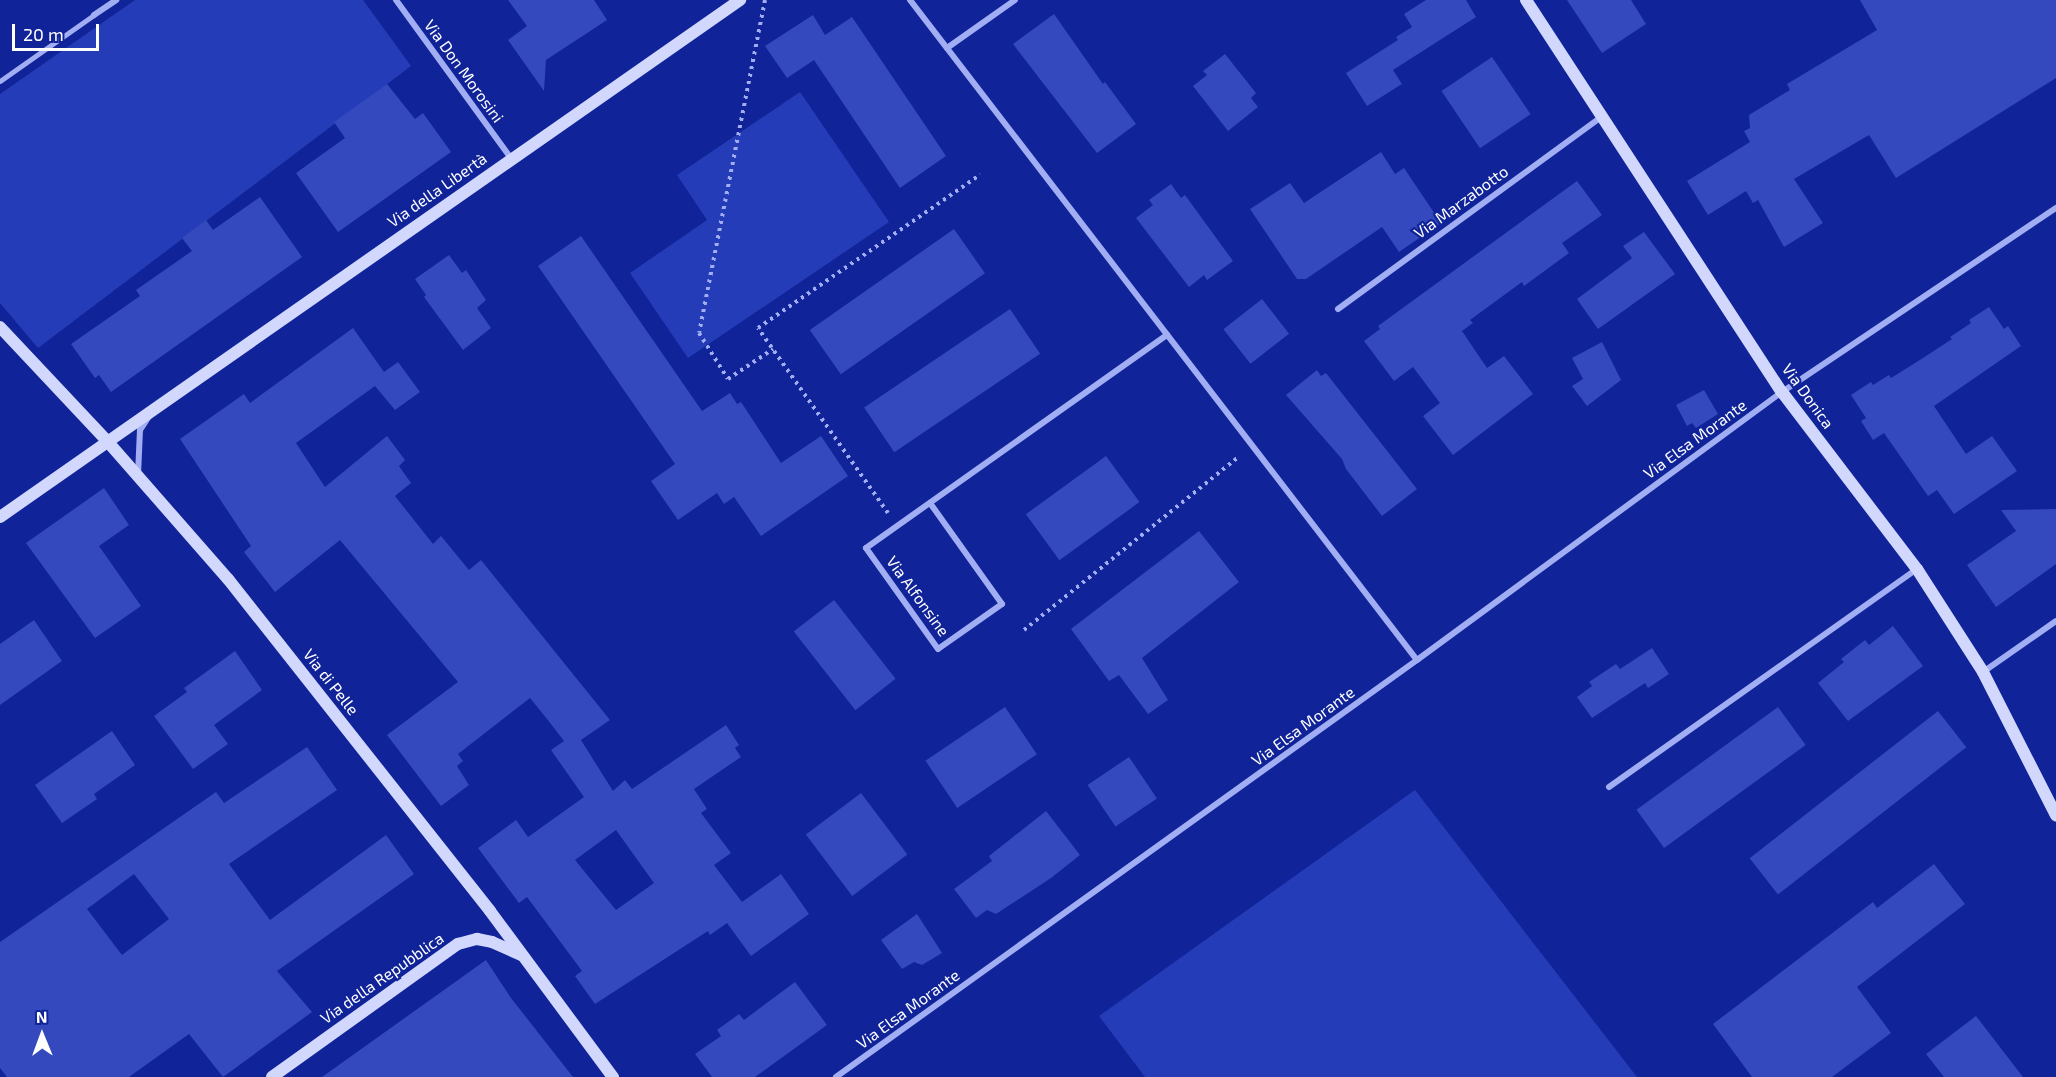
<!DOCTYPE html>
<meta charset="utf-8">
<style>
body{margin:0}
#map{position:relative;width:2056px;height:1077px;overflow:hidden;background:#102398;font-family:"Exo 2",sans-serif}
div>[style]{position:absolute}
.green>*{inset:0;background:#253cb8}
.building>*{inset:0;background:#3449be;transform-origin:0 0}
.path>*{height:4px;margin-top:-2px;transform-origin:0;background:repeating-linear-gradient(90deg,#a1aef4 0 3px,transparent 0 7.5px)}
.lane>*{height:4.5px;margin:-2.25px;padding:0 2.25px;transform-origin:2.25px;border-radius:2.25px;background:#a1aef4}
.street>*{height:6px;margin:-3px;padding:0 3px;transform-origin:3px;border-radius:3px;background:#a1aef4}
.secondary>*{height:12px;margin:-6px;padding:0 6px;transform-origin:6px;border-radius:6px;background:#d1d7fd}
span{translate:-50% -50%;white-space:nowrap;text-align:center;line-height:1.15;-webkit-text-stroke:4.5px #102398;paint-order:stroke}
.street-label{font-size:16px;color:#fff}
.north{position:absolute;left:12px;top:1005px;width:60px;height:60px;-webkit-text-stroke:4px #102398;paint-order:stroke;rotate:359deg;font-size:16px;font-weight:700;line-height:24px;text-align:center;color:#fff}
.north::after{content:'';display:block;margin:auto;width:21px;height:27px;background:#fff;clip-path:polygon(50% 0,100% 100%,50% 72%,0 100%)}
.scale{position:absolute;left:12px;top:24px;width:87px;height:27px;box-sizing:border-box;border:3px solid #fff;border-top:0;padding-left:8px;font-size:18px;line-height:21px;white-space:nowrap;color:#fff;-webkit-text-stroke:4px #102398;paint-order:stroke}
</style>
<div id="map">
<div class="green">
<div style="clip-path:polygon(135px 0,363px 0,411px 66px,38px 348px,0 303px,0 94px)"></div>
<div style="clip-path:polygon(800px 92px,889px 222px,688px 358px,630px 273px,707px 220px,677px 175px)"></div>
<div style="clip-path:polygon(1415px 790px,1637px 1077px,1145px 1077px,1099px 1016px)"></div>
</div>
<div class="building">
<div style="clip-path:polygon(508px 0,594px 0,607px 20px,546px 60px,544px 91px,508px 40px,527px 26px)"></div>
<div style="clip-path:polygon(1426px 0,1466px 0,1476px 17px,1393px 70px,1402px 84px,1367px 106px,1346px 73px,1398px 40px,1396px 37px,1412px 27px,1404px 14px)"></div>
<div style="clip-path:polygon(1567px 0,1631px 0,1646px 24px,1602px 53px)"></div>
<div style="clip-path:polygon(1860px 0,2056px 0,2056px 78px,1896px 178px,1869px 135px,1794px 179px,1823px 223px,1784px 247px,1758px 200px,1753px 203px,1746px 191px,1708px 215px,1687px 181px,1750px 142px,1744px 131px,1750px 128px,1749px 115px,1790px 90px,1787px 84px,1877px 30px)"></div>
<div style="clip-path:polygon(1054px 14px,1103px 84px,1105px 82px,1136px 124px,1097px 153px,1013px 44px)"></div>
<div style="clip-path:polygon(813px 15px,825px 35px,852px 17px,946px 156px,900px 188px,814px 60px,787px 78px,765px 46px)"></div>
<div style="clip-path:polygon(1225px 54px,1256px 93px,1251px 98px,1258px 107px,1228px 131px,1193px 86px,1207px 75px,1203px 71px)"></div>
<div style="left:1492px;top:57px;width:69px;height:61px;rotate:56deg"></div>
<div style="clip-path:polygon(387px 84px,415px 119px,423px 113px,451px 152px,338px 232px,296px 173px,345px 138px,334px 122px)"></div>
<div style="clip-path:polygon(1381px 152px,1395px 174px,1404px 168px,1441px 223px,1399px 252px,1382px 227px,1306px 279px,1297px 279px,1250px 209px,1290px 183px,1304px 203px)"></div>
<div style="clip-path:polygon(1577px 181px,1602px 215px,1562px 243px,1569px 253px,1524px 286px,1522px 282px,1470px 320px,1473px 323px,1462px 331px,1487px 368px,1504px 356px,1533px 394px,1453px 455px,1423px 416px,1440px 403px,1413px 367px,1394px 381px,1364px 341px,1380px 329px,1378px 326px)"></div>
<div style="clip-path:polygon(1171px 184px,1181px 198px,1185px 195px,1233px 261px,1207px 280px,1204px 275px,1189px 287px,1136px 218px,1153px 205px,1149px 200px)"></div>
<div style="clip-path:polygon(260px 197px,302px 257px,111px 392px,99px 375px,95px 378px,71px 344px,140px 296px,136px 290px,192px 251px,182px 238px,206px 220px,213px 230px)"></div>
<div style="left:954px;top:229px;width:54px;height:176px;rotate:55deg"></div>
<div style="clip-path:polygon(1644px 232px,1675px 274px,1598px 329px,1577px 299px,1632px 258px,1623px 246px)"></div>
<div style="clip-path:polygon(581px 236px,702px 411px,730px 393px,737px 404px,741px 402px,781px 463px,821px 436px,848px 476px,761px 536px,734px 497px,724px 504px,717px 493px,678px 520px,651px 481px,675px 464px,538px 266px)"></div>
<div style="clip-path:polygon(449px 255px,462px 273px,466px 270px,486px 300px,477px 308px,491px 328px,463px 350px,424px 297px,426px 295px,415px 279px)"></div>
<div style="left:1262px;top:299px;width:44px;height:49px;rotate:52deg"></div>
<div style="clip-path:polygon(1989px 307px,2004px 329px,2008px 326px,2021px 346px,1934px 406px,1966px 454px,1992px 436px,2017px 471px,1954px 514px,1937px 490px,1928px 496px,1884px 433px,1873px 440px,1861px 421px,1866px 418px,1851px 395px,1871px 382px,1873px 385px,1889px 375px,1891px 378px,1923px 358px,1952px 339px,1950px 337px,1971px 323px,1969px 320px)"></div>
<div style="left:1010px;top:309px;width:54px;height:176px;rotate:56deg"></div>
<div style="clip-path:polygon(evenodd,353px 328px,384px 372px,398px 362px,420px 392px,395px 410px,375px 386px,296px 443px,325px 487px,387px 436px,405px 460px,399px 466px,411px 483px,395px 496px,433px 544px,441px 536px,469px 570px,481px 560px,610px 720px,581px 740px,613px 791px,625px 780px,632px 789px,726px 725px,739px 745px,735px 748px,741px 757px,694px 789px,707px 809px,701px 813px,731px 853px,714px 865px,742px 902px,781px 874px,809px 914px,751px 956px,727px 923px,710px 935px,708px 931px,595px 1004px,575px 976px,582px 971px,527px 897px,519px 903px,478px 848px,516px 820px,528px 837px,584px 797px,551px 750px,564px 741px,547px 719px,530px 698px,458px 754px,463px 761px,457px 766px,469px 785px,441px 806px,387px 735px,458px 682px,340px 540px,275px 592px,244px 552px,251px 546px,180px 439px,244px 394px,250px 403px,353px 328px,616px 830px,654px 883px,616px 910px,575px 860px,616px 830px)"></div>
<div style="clip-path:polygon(1602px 342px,1621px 380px,1587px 406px,1572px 386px,1583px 379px,1572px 358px)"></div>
<div style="clip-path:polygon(1317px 370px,1321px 376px,1326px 373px,1417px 489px,1382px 516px,1346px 469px,1342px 459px,1286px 395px)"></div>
<div style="clip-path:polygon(1704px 390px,1718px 414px,1696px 428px,1692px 423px,1687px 426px,1676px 405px)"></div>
<div style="left:1106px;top:456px;width:57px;height:99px;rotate:54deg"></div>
<div style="clip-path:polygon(104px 488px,129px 525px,99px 546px,141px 606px,95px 638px,26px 543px)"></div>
<div style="clip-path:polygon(2056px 509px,2056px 564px,1996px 607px,1967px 565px,2016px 531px,2001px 510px)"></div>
<div style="clip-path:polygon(1199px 531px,1239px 582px,1142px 658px,1168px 700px,1148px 714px,1119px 675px,1109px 681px,1071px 629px)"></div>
<div style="left:834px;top:600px;width:100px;height:51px;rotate:52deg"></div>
<div style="clip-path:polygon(34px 620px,62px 661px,0 705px,0 644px)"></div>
<div style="clip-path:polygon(1893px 626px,1923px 666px,1848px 721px,1818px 683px,1844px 662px,1841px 659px,1865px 640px,1869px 645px)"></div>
<div style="clip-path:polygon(1652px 648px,1669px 674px,1648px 688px,1645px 683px,1592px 718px,1577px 697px,1592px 686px,1589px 682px,1616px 664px,1620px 669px)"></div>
<div style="clip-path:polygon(235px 651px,262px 690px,214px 725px,228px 744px,193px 769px,154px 716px,187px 692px,184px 688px)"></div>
<div style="left:1005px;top:707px;width:57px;height:96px;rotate:56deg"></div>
<div style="left:1778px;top:707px;width:47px;height:175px;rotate:54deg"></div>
<div style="left:1938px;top:711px;width:46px;height:239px;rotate:52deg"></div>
<div style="clip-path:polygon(112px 731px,135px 765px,94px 794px,97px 799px,62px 823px,35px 785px)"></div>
<div style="clip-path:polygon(evenodd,307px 747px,337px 790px,229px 864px,270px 920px,386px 835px,414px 874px,277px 971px,312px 1012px,223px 1077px,189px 1034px,129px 1077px,7px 1077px,0 1068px,0 942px,216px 792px,224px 803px,307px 747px,134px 874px,169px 919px,122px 955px,87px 909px,134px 874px)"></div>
<div style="left:1129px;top:757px;width:50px;height:50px;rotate:56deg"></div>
<div style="left:861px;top:793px;width:77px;height:69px;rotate:53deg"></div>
<div style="clip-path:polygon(1046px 811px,1080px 855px,1051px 878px,996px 914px,987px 910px,976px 918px,954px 889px,992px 861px,989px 856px)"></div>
<div style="clip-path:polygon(1934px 864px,1965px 904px,1857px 987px,1891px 1033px,1832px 1077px,1752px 1077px,1713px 1024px,1873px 902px,1877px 908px)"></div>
<div style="clip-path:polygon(917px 914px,942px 953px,922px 965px,914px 962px,902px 969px,881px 940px)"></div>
<div style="clip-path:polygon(486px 960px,511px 998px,573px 1077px,322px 1077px)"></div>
<div style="clip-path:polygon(795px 982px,827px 1025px,755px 1077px,712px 1077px,695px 1054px,721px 1036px,717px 1030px,739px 1014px,744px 1020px)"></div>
<div style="clip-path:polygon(1976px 1016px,2023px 1077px,1944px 1077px,1926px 1054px)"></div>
</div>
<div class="path">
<div style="left:765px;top:0;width:339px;rotate:101.2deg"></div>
<div style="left:699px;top:333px;width:54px;rotate:57.8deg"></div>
<div style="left:728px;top:379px;width:54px;rotate:-33.7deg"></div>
<div style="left:888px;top:513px;width:226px;rotate:-125.1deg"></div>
<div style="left:758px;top:328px;width:270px;rotate:-34.6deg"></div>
<div style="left:1024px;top:630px;width:277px;rotate:-38.9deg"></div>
</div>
<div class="lane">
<div style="left:0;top:81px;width:115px;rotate:-35.1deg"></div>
</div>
<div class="street">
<div style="left:396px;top:0;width:195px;rotate:54deg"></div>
<div style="left:910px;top:0;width:832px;rotate:52.47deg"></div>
<div style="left:94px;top:15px;width:27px;rotate:-34deg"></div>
<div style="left:947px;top:48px;width:83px;rotate:-35.2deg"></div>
<div style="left:1338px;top:309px;width:326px;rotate:-36.1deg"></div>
<div style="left:138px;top:475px;width:45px;rotate:-87.5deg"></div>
<div style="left:140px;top:430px;width:17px;rotate:-57deg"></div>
<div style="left:930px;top:503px;width:124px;rotate:54.5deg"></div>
<div style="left:1002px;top:604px;width:78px;rotate:144.9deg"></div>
<div style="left:938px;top:649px;width:124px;rotate:-125.5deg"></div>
<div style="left:866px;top:548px;width:369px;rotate:-35.3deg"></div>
<div style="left:1983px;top:672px;width:89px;rotate:-34.9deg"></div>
<div style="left:1609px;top:787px;width:377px;rotate:-35.3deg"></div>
<div style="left:836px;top:1077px;width:715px;rotate:-35.67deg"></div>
<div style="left:1417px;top:660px;width:453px;rotate:-36.3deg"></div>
<div style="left:1782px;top:392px;width:330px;rotate:-33.9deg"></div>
</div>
<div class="secondary">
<div style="left:1526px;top:0;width:468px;rotate:56.9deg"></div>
<div style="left:1782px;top:392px;width:223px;rotate:52.7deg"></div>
<div style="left:1917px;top:569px;width:122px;rotate:57.3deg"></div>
<div style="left:1983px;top:672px;width:161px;rotate:63deg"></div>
<div style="left:0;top:327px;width:158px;rotate:46.8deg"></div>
<div style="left:108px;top:442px;width:182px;rotate:48.8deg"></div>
<div style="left:228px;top:579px;width:423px;rotate:51.7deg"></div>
<div style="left:490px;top:911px;width:207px;rotate:53.5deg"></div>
<div style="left:0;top:517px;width:903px;rotate:-34.94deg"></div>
<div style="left:272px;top:1077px;width:229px;rotate:-35.6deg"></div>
<div style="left:458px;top:944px;width:20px;rotate:-15deg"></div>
<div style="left:477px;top:939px;width:15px;rotate:11deg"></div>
<div style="left:492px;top:942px;width:32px;rotate:24deg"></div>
</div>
<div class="street-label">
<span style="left:464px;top:71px;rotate:54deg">Via Don Morosini</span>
<span style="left:437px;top:190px;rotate:-35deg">Via della Libertà</span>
<span style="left:1461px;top:202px;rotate:-36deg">Via Marzabotto</span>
<span style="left:1808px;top:396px;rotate:54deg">Via Donica</span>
<span style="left:1695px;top:439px;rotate:-36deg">Via Elsa Morante</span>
<span style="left:918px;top:596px;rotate:54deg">Via Alfonsine</span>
<span style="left:331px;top:682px;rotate:52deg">Via di Pelle</span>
<span style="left:1303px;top:726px;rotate:-36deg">Via Elsa Morante</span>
<span style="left:382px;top:978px;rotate:-35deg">Via della Repubblica</span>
<span style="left:908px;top:1009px;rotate:-36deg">Via Elsa Morante</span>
</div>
<div class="north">N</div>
<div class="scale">20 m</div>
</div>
